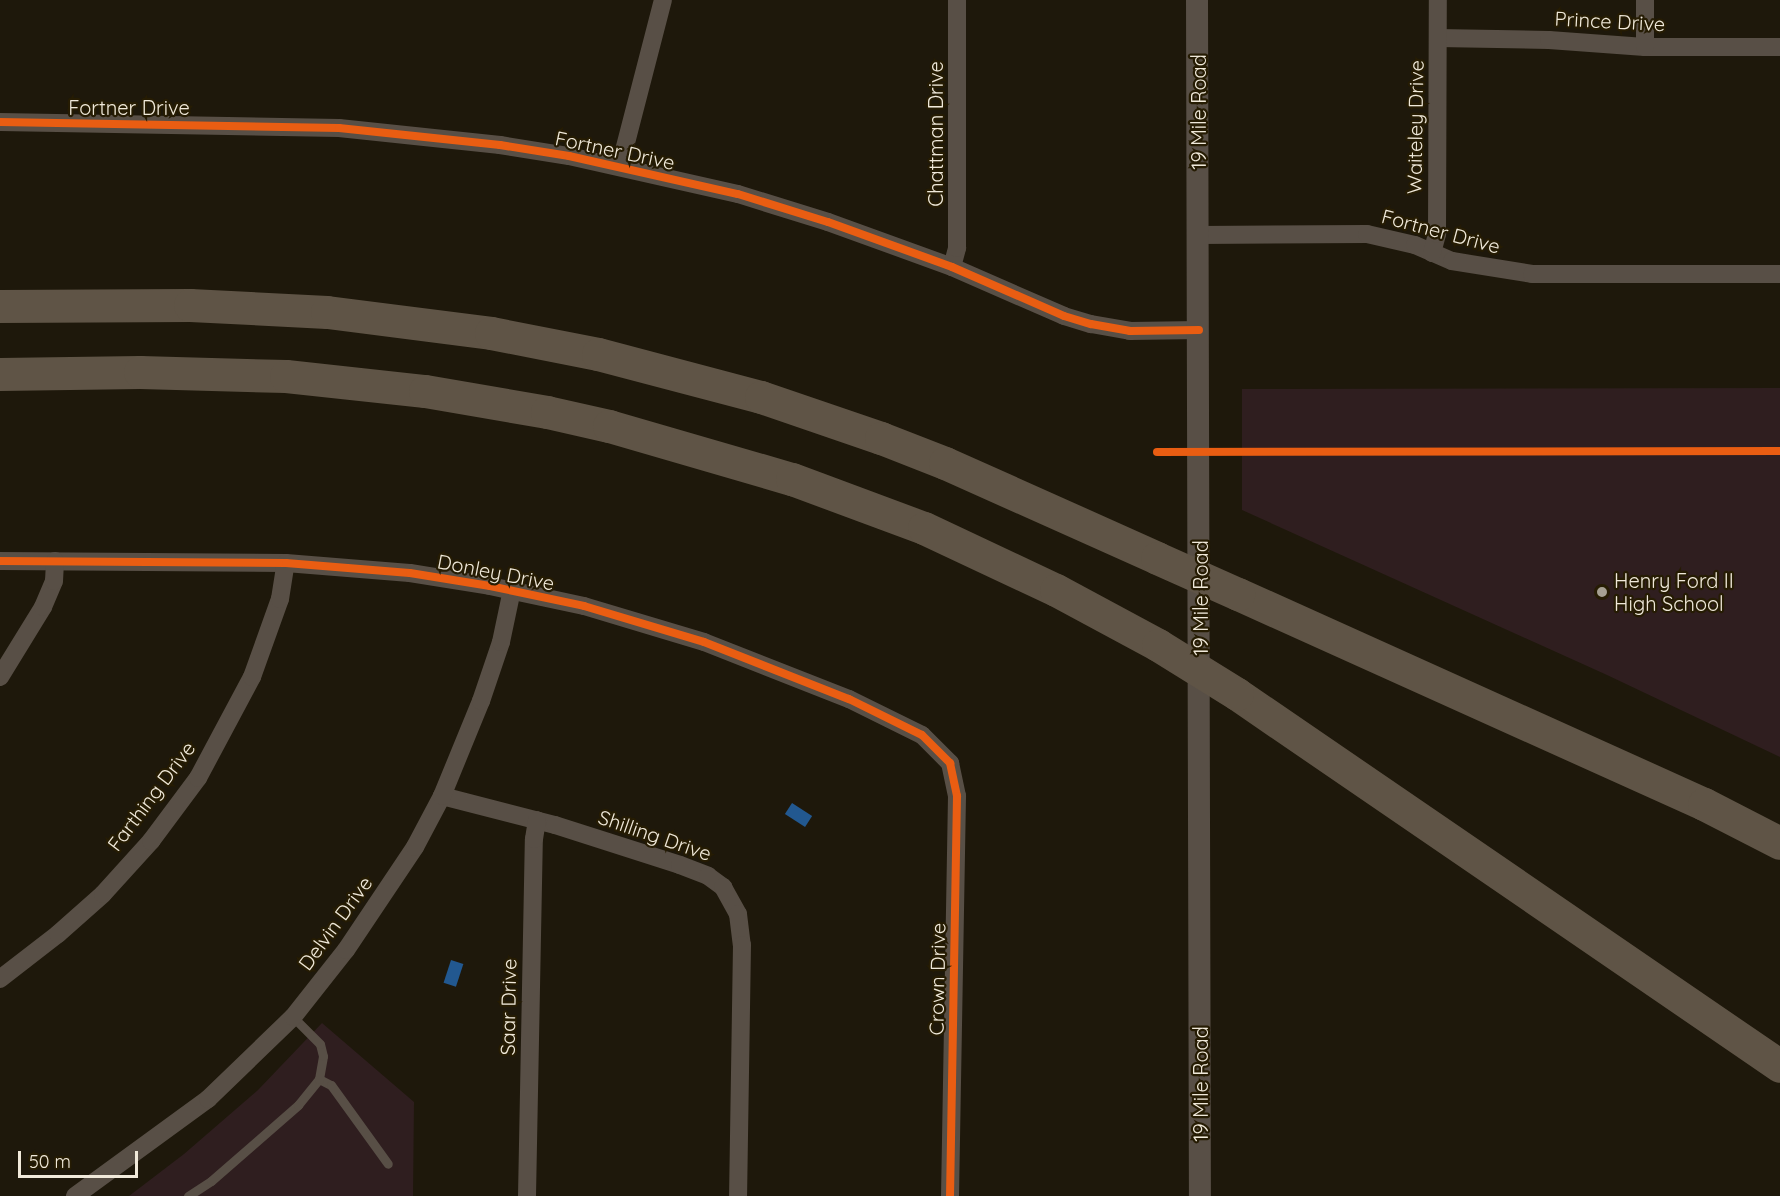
<!DOCTYPE html>
<style>
body{margin:0}
#map{position:relative;width:1780px;height:1196px;overflow:hidden;background:#1e180b;font-family:Quicksand,sans-serif}
div>[style]{position:absolute}
.education>*{inset:0;background:#2f1e1f}
.water>*{inset:0;background:#225890;transform-origin:0 0}
.service>*{height:9px;margin:-4.5px;padding:0 4.5px;transform-origin:4.5px;border-radius:4.5px;background:#584f46}
.minor>*{height:18px;margin:-9px;padding:0 9px;transform-origin:9px;border-radius:9px;background:#584f46}
.tertiary>*{height:22px;margin:-11px;padding:0 11px;transform-origin:11px;border-radius:11px;background:#584f46}
.motorway>*{height:33px;margin:-16.5px;padding:0 16.5px;transform-origin:16.5px;border-radius:16.5px;background:#5f5446}
.motorway-bridge>*{height:33px;margin:-16.5px;padding:0 16.5px;transform-origin:16.5px;border-radius:16.5px;background:#5f5446}
.cycleway>*{height:8px;margin:-4px;padding:0 4px;transform-origin:4px;border-radius:4px;background:#e95d12}
.dots>*{width:16px;height:16px;translate:-50% -50%;box-sizing:border-box;border:3px solid #261c03;border-radius:50%}
span{translate:-50% -50%;white-space:nowrap;text-align:center;line-height:1.15;-webkit-text-stroke:4.5px #261c03;paint-order:stroke}
.street-label{font-size:20px;color:#f0e9da}
.poi-label{font-size:20px;color:#f0e9da}
.left{translate:0 -50%;text-align:left}
.scale{position:absolute;left:18px;top:1151px;width:120px;height:27px;box-sizing:border-box;border:3px solid #f0e9da;border-top:0;padding-left:8px;font-size:18px;line-height:21px;white-space:nowrap;color:#f0e9da;-webkit-text-stroke:4px #261c03;paint-order:stroke}
</style>
<div id="map">
<div class="education">
<div style="clip-path:polygon(1780px 388px,1780px 757px,1607px 675px,1242px 510px,1242px 389px)"></div>
<div style="clip-path:polygon(322px 1023px,414px 1102px,413px 1196px,129px 1196px,184px 1154px,258px 1090px)"></div>
</div>
<div class="water">
<div style="left:792px;top:803px;width:24px;height:13px;rotate:33deg"></div>
<div style="left:451px;top:960px;width:13px;height:24px;rotate:18deg"></div>
</div>
<div class="service">
<div style="left:319px;top:1079px;width:13px;rotate:27deg"></div>
<div style="left:331px;top:1085px;width:97px;rotate:54.2deg"></div>
<div style="left:188px;top:1196px;width:27px;rotate:-33deg"></div>
<div style="left:211px;top:1181px;width:116px;rotate:-41.1deg"></div>
<div style="left:298px;top:1105px;width:33px;rotate:-51deg"></div>
<div style="left:319px;top:1079px;width:23px;rotate:-80deg"></div>
<div style="left:323px;top:1056px;width:12px;rotate:-104deg"></div>
<div style="left:320px;top:1044px;width:38px;rotate:-135deg"></div>
</div>
<div class="minor">
<div style="left:1438px;top:38px;width:111px;rotate:1deg"></div>
<div style="left:1549px;top:40px;width:96px;rotate:4.2deg"></div>
<div style="left:1645px;top:47px;width:135px"></div>
<div style="left:1645px;top:47px;width:47px;rotate:-90deg"></div>
<div style="left:0;top:122px;width:339px;rotate:1deg"></div>
<div style="left:339px;top:128px;width:162px;rotate:6deg"></div>
<div style="left:500px;top:145px;width:70px;rotate:9.1deg"></div>
<div style="left:569px;top:156px;width:173px;rotate:12.7deg"></div>
<div style="left:738px;top:194px;width:94px;rotate:17.3deg"></div>
<div style="left:828px;top:222px;width:132px;rotate:19.9deg"></div>
<div style="left:952px;top:267px;width:122px;rotate:23.6deg"></div>
<div style="left:1064px;top:316px;width:28px;rotate:17deg"></div>
<div style="left:1091px;top:324px;width:40px;rotate:10deg"></div>
<div style="left:1130px;top:331px;width:69px;rotate:-0.8deg"></div>
<div style="left:620px;top:166px;width:171px;rotate:-75.5deg"></div>
<div style="left:1198px;top:235px;width:169px;rotate:-0.3deg"></div>
<div style="left:1367px;top:234px;width:49px;rotate:12.9deg"></div>
<div style="left:1415px;top:245px;width:40px;rotate:23.4deg"></div>
<div style="left:1452px;top:261px;width:81px;rotate:9.2deg"></div>
<div style="left:1532px;top:274px;width:248px"></div>
<div style="left:1432px;top:253px;width:20px;rotate:-75deg"></div>
<div style="left:1437px;top:234px;width:234px;rotate:-89.8deg"></div>
<div style="left:952px;top:267px;width:20px;rotate:-75deg"></div>
<div style="left:957px;top:248px;width:248px;rotate:-90deg"></div>
<div style="left:0;top:561px;width:286px;rotate:0.4deg"></div>
<div style="left:286px;top:563px;width:124px;rotate:4.6deg"></div>
<div style="left:410px;top:573px;width:81px;rotate:9.2deg"></div>
<div style="left:490px;top:586px;width:96px;rotate:12deg"></div>
<div style="left:584px;top:606px;width:125px;rotate:16.7deg"></div>
<div style="left:704px;top:642px;width:156px;rotate:21.5deg"></div>
<div style="left:849px;top:699px;width:81px;rotate:26.3deg"></div>
<div style="left:922px;top:735px;width:40px;rotate:45deg"></div>
<div style="left:950px;top:763px;width:34px;rotate:78deg"></div>
<div style="left:957px;top:796px;width:400px;rotate:91deg"></div>
<div style="left:0;top:677px;width:82px;rotate:-58.4deg"></div>
<div style="left:43px;top:607px;width:28px;rotate:-67deg"></div>
<div style="left:54px;top:581px;width:20px;rotate:-87deg"></div>
<div style="left:442px;top:796px;width:117px;rotate:14.4deg"></div>
<div style="left:555px;top:825px;width:131px;rotate:17.7deg"></div>
<div style="left:680px;top:865px;width:30px;rotate:21deg"></div>
<div style="left:708px;top:876px;width:19px;rotate:36deg"></div>
<div style="left:723px;top:887px;width:31px;rotate:61deg"></div>
<div style="left:738px;top:914px;width:31px;rotate:83deg"></div>
<div style="left:742px;top:945px;width:251px;rotate:90.9deg"></div>
<div style="left:0;top:979px;width:73px;rotate:-37.8deg"></div>
<div style="left:58px;top:934px;width:60px;rotate:-41.6deg"></div>
<div style="left:103px;top:894px;width:72px;rotate:-47.8deg"></div>
<div style="left:151px;top:841px;width:79px;rotate:-53.3deg"></div>
<div style="left:198px;top:778px;width:115px;rotate:-61.9deg"></div>
<div style="left:252px;top:677px;width:83px;rotate:-70.3deg"></div>
<div style="left:280px;top:599px;width:36px;rotate:-81deg"></div>
<div style="left:75px;top:1196px;width:165px;rotate:-36.1deg"></div>
<div style="left:208px;top:1099px;width:118px;rotate:-44deg"></div>
<div style="left:293px;top:1017px;width:85px;rotate:-51.7deg"></div>
<div style="left:346px;top:950px;width:124px;rotate:-56.2deg"></div>
<div style="left:415px;top:847px;width:58px;rotate:-62.1deg"></div>
<div style="left:442px;top:796px;width:103px;rotate:-67.7deg"></div>
<div style="left:481px;top:701px;width:62px;rotate:-71.3deg"></div>
<div style="left:501px;top:642px;width:53px;rotate:-78.1deg"></div>
<div style="left:527px;top:1196px;width:357px;rotate:-88.9deg"></div>
<div style="left:534px;top:839px;width:19px;rotate:-81deg"></div>
</div>
<div class="tertiary">
<div style="left:1197px;top:0;width:1196px;rotate:89.86deg"></div>
</div>
<div class="motorway">
<div style="left:0;top:306px;width:190px;rotate:-0.3deg"></div>
<div style="left:190px;top:305px;width:137px;rotate:2.9deg"></div>
<div style="left:327px;top:312px;width:165px;rotate:7.3deg"></div>
<div style="left:491px;top:333px;width:109px;rotate:11.1deg"></div>
<div style="left:598px;top:354px;width:169px;rotate:14.8deg"></div>
<div style="left:761px;top:397px;width:127px;rotate:18.9deg"></div>
<div style="left:881px;top:438px;width:69px;rotate:21.3deg"></div>
<div style="left:945px;top:463px;width:232px;rotate:24.1deg"></div>
<div style="left:0;top:374px;width:140px;rotate:-0.8deg"></div>
<div style="left:140px;top:372px;width:146px;rotate:1.6deg"></div>
<div style="left:286px;top:376px;width:140px;rotate:6.2deg"></div>
<div style="left:425px;top:391px;width:124px;rotate:9.8deg"></div>
<div style="left:547px;top:412px;width:64px;rotate:12.7deg"></div>
<div style="left:609px;top:426px;width:191px;rotate:16.2deg"></div>
<div style="left:792px;top:479px;width:141px;rotate:20.4deg"></div>
<div style="left:924px;top:528px;width:146px;rotate:25.2deg"></div>
<div style="left:1056px;top:590px;width:116px;rotate:28.3deg"></div>
<div style="left:1238px;top:594px;width:511px;rotate:24.26deg"></div>
<div style="left:1704px;top:804px;width:85px;rotate:27.2deg"></div>
<div style="left:1237px;top:694px;width:658px;rotate:34.41deg"></div>
</div>
<div class="motorway-bridge">
<div style="left:1157px;top:558px;width:89px;rotate:24deg"></div>
<div style="left:1158px;top:645px;width:93px;rotate:31.8deg"></div>
</div>
<div class="cycleway">
<div style="left:0;top:122px;width:339px;rotate:1deg"></div>
<div style="left:339px;top:128px;width:162px;rotate:6deg"></div>
<div style="left:500px;top:145px;width:70px;rotate:9.1deg"></div>
<div style="left:569px;top:156px;width:173px;rotate:12.7deg"></div>
<div style="left:738px;top:194px;width:94px;rotate:17.3deg"></div>
<div style="left:828px;top:222px;width:132px;rotate:19.9deg"></div>
<div style="left:952px;top:267px;width:122px;rotate:23.6deg"></div>
<div style="left:1064px;top:316px;width:28px;rotate:17deg"></div>
<div style="left:1091px;top:324px;width:40px;rotate:10deg"></div>
<div style="left:1130px;top:331px;width:69px;rotate:-0.8deg"></div>
<div style="left:1157px;top:452px;width:623px;rotate:-0.09deg"></div>
<div style="left:0;top:561px;width:286px;rotate:0.4deg"></div>
<div style="left:286px;top:563px;width:124px;rotate:4.6deg"></div>
<div style="left:410px;top:573px;width:81px;rotate:9.2deg"></div>
<div style="left:490px;top:586px;width:96px;rotate:12deg"></div>
<div style="left:584px;top:606px;width:125px;rotate:16.7deg"></div>
<div style="left:704px;top:642px;width:156px;rotate:21.5deg"></div>
<div style="left:849px;top:699px;width:81px;rotate:26.3deg"></div>
<div style="left:922px;top:735px;width:40px;rotate:45deg"></div>
<div style="left:950px;top:763px;width:34px;rotate:78deg"></div>
<div style="left:957px;top:796px;width:400px;rotate:91deg"></div>
</div>
<div class="dots">
<div style="left:1602px;top:592px;background:#a6a092"></div>
</div>
<div class="street-label">
<span style="left:1610px;top:21px;rotate:3deg">Prince Drive</span>
<span style="left:129px;top:107px">Fortner Drive</span>
<span style="left:1198px;top:112px;rotate:-90deg">19 Mile Road</span>
<span style="left:1415px;top:127px;rotate:-89deg">Waiteley Drive</span>
<span style="left:935px;top:134px;rotate:-90deg">Chattman Drive</span>
<span style="left:615px;top:150px;rotate:12deg">Fortner Drive</span>
<span style="left:1441px;top:231px;rotate:15deg">Fortner Drive</span>
<span style="left:496px;top:572px;rotate:11deg">Donley Drive</span>
<span style="left:1200px;top:598px;rotate:-90deg">19 Mile Road</span>
<span style="left:151px;top:796px;rotate:-53deg">Farthing Drive</span>
<span style="left:655px;top:835px;rotate:19deg">Shilling Drive</span>
<span style="left:335px;top:923px;rotate:-54deg">Delvin Drive</span>
<span style="left:937px;top:979px;rotate:-89deg">Crown Drive</span>
<span style="left:508px;top:1007px;rotate:-89deg">Saar Drive</span>
<span style="left:1200px;top:1084px;rotate:-90deg">19 Mile Road</span>
</div>
<div class="poi-label">
<span class="left" style="left:1614px;top:592px">Henry Ford II<br>High School</span>
</div>
<div class="scale">50 m</div>
</div>
